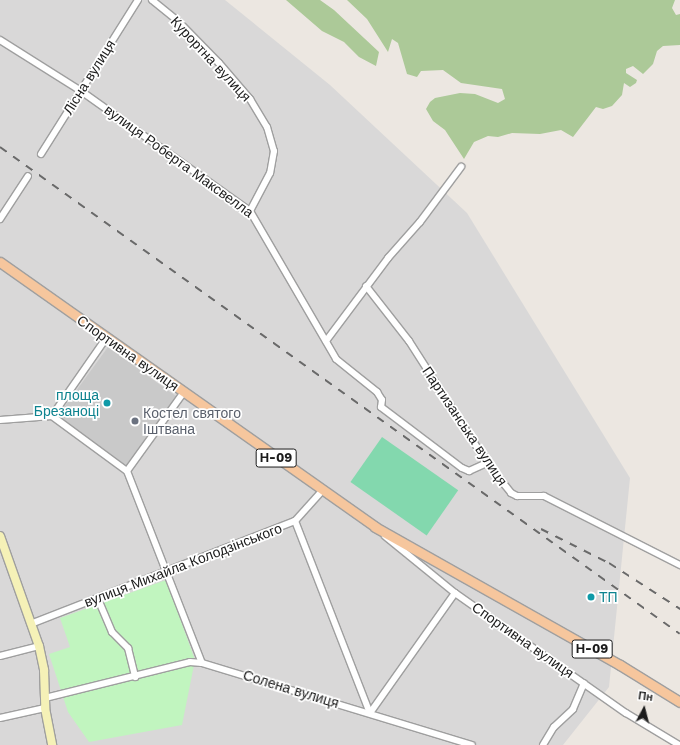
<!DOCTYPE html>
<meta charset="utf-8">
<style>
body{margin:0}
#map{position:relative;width:680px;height:745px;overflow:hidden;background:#ece7e1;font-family:"Work Sans",sans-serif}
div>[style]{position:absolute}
.residential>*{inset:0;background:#d9d8d8}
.religious>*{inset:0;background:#c9c9c9;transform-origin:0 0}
.forest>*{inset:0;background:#acc998}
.park>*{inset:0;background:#c1f5bf}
.pitch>*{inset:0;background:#83d8ae;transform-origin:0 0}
.roads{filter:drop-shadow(1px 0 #9f9f9f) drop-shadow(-1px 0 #9f9f9f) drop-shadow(0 1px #9f9f9f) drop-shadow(0 -1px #9f9f9f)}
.street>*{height:6px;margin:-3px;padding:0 3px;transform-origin:3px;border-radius:3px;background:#fff}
.secondary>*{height:8px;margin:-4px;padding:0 4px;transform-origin:4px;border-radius:4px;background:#f5f1b7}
.primary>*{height:9px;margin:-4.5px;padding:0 4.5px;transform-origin:4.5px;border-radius:4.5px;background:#f6c69d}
.rail>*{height:2px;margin-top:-1px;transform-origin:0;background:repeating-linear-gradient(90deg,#696969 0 8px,transparent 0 16px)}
.dots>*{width:11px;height:11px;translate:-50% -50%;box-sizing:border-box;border:2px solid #fff;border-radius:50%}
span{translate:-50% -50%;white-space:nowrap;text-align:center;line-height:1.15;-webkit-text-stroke:3.5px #fff;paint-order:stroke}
.shield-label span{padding:1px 3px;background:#fff;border:1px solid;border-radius:3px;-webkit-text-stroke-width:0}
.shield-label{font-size:13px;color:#1b1b1b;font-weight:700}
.street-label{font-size:14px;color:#1b1b1b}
.culture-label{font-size:14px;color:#0d838f}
.right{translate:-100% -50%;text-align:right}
.left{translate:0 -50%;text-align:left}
.worship-label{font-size:14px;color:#5b616d}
.north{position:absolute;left:624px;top:689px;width:40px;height:40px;-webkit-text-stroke:3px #fff;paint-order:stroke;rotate:7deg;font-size:11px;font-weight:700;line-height:16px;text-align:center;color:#1b1b1b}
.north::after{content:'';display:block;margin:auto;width:14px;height:18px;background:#1b1b1b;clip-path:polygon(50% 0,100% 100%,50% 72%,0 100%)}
</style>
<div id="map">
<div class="residential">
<div style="clip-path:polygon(0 0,225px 0,330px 85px,467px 213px,630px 478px,609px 687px,563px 745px,0 745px)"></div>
</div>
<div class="religious">
<div style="left:108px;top:347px;width:84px;height:85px;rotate:36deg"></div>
</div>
<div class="forest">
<div style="clip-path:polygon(286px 0,320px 0,334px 10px,379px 52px,376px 66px,359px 57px,344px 42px,322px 31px)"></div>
<div style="clip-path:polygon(347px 0,675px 0,672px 8px,676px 15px,680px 14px,680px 45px,663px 46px,657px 51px,653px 64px,643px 74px,633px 66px,626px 69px,626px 73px,637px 80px,636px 83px,630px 87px,624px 83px,622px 95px,612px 106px,603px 109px,596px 107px,573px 137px,561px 130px,540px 134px,512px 133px,498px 137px,488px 136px,474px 142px,464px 159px,445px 130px,433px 121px,426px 109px,430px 102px,435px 98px,460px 93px,475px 94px,498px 103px,505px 99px,502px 89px,461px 83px,443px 70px,421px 71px,417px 77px,407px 74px,398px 43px,392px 39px,388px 52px,367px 19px)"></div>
</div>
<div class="park">
<div style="clip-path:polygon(166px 580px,195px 660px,182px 725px,89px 742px,68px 712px,49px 654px,70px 647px,60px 618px)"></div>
</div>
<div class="pitch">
<div style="left:382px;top:437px;width:93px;height:55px;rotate:35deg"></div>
</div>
<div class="roads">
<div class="street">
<div style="left:152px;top:0;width:35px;rotate:39deg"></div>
<div style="left:179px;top:22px;width:57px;rotate:45.7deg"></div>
<div style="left:219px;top:63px;width:48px;rotate:49.3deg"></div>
<div style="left:250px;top:99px;width:33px;rotate:59deg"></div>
<div style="left:267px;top:127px;width:25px;rotate:74deg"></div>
<div style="left:274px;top:151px;width:22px;rotate:100deg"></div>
<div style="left:270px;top:173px;width:43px;rotate:117.8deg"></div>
<div style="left:0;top:40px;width:96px;rotate:32.2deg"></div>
<div style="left:81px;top:91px;width:207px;rotate:35.4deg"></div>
<div style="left:250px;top:211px;width:171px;rotate:59.8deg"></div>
<div style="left:336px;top:359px;width:53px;rotate:38.8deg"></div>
<div style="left:377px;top:392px;width:9px;rotate:58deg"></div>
<div style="left:382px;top:400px;width:7px;rotate:98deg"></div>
<div style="left:381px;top:407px;width:101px;rotate:37deg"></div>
<div style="left:462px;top:468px;width:8px;rotate:23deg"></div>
<div style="left:469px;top:471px;width:20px;rotate:-24deg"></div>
<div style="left:41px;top:154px;width:182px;rotate:-57.8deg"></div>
<div style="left:0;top:219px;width:51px;rotate:-56.9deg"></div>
<div style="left:366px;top:286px;width:70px;rotate:52deg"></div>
<div style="left:409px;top:341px;width:145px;rotate:57.4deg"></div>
<div style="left:487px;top:463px;width:38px;rotate:51deg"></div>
<div style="left:511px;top:493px;width:7px;rotate:27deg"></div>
<div style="left:517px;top:496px;width:27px"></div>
<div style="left:544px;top:496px;width:153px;rotate:26.9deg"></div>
<div style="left:326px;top:341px;width:104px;rotate:-53.2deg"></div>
<div style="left:388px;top:258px;width:48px;rotate:-48.4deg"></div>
<div style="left:420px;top:222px;width:69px;rotate:-53.3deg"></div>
<div style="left:52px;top:416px;width:96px;rotate:-55.2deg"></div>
<div style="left:0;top:420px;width:52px;rotate:-4.4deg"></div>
<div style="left:52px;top:416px;width:93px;rotate:36.3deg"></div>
<div style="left:127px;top:471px;width:206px;rotate:68.7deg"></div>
<div style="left:202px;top:663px;width:282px;rotate:16.9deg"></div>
<div style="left:127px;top:471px;width:97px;rotate:-54.2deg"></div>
<div style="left:295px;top:521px;width:206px;rotate:68.7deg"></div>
<div style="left:385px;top:536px;width:90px;rotate:39.2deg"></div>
<div style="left:455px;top:593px;width:209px;rotate:35.1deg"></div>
<div style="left:626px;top:713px;width:62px;rotate:31.1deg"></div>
<div style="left:98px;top:599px;width:36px;rotate:67deg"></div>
<div style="left:112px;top:632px;width:23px;rotate:45deg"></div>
<div style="left:128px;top:648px;width:30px;rotate:76deg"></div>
<div style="left:33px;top:623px;width:281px;rotate:-21.3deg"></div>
<div style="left:295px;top:521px;width:40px;rotate:-48deg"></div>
<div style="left:0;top:656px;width:40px;rotate:-14.4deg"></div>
<div style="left:45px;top:698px;width:149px;rotate:-13.9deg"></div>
<div style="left:190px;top:662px;width:12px;rotate:5deg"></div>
<div style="left:370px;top:713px;width:147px;rotate:-54.7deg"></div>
<div style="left:0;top:718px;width:46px;rotate:-12.5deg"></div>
<div style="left:543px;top:745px;width:21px;rotate:-59deg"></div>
<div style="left:554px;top:727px;width:26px;rotate:-43deg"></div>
<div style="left:573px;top:709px;width:28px;rotate:-67deg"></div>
</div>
<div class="secondary">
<div style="left:0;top:536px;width:117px;rotate:70.5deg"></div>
<div style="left:39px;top:646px;width:25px;rotate:78deg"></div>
<div style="left:44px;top:670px;width:38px;rotate:88deg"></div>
<div style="left:45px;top:708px;width:38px;rotate:79deg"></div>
</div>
<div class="primary">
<div style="left:0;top:262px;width:459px;rotate:35.2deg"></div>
<div style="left:375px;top:527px;width:281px;rotate:29.4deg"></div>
<div style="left:620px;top:665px;width:70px;rotate:31.7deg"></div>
</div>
</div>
<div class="rail">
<div style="left:0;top:147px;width:836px;rotate:35.61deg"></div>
<div style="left:541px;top:529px;width:76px;rotate:26.6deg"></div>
<div style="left:609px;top:563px;width:85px;rotate:32.9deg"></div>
</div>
<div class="dots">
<div style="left:107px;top:403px;background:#0f9aa8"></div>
<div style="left:135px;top:421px;background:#6b7280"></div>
<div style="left:591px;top:597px;background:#0f9aa8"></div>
</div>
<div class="shield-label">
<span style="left:276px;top:458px">Н-09</span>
<span style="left:592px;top:649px">Н-09</span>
</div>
<div class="street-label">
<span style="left:211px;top:59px;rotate:47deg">Курортна вулиця</span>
<span style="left:89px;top:77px;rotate:-58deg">Лісна вулиця</span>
<span style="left:179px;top:161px;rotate:36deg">вулиця Роберта Максвелла</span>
<span style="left:128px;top:353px;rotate:35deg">Спортивна вулиця</span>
<span style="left:465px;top:426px;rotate:56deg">Партизанська вулиця</span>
<span style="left:183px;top:565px;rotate:-21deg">вулиця Михайла Колодзінського</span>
<span style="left:523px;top:640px;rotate:35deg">Спортивна вулиця</span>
<span style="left:291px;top:689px;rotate:17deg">Солена вулиця</span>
</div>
<div class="culture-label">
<span class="right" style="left:99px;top:403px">площа<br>Брезаноці</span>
<span class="left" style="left:599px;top:597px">ТП</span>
</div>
<div class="worship-label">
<span class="left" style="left:143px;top:421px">Костел святого<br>Іштвана</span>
</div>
<div class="north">Пн</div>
</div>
